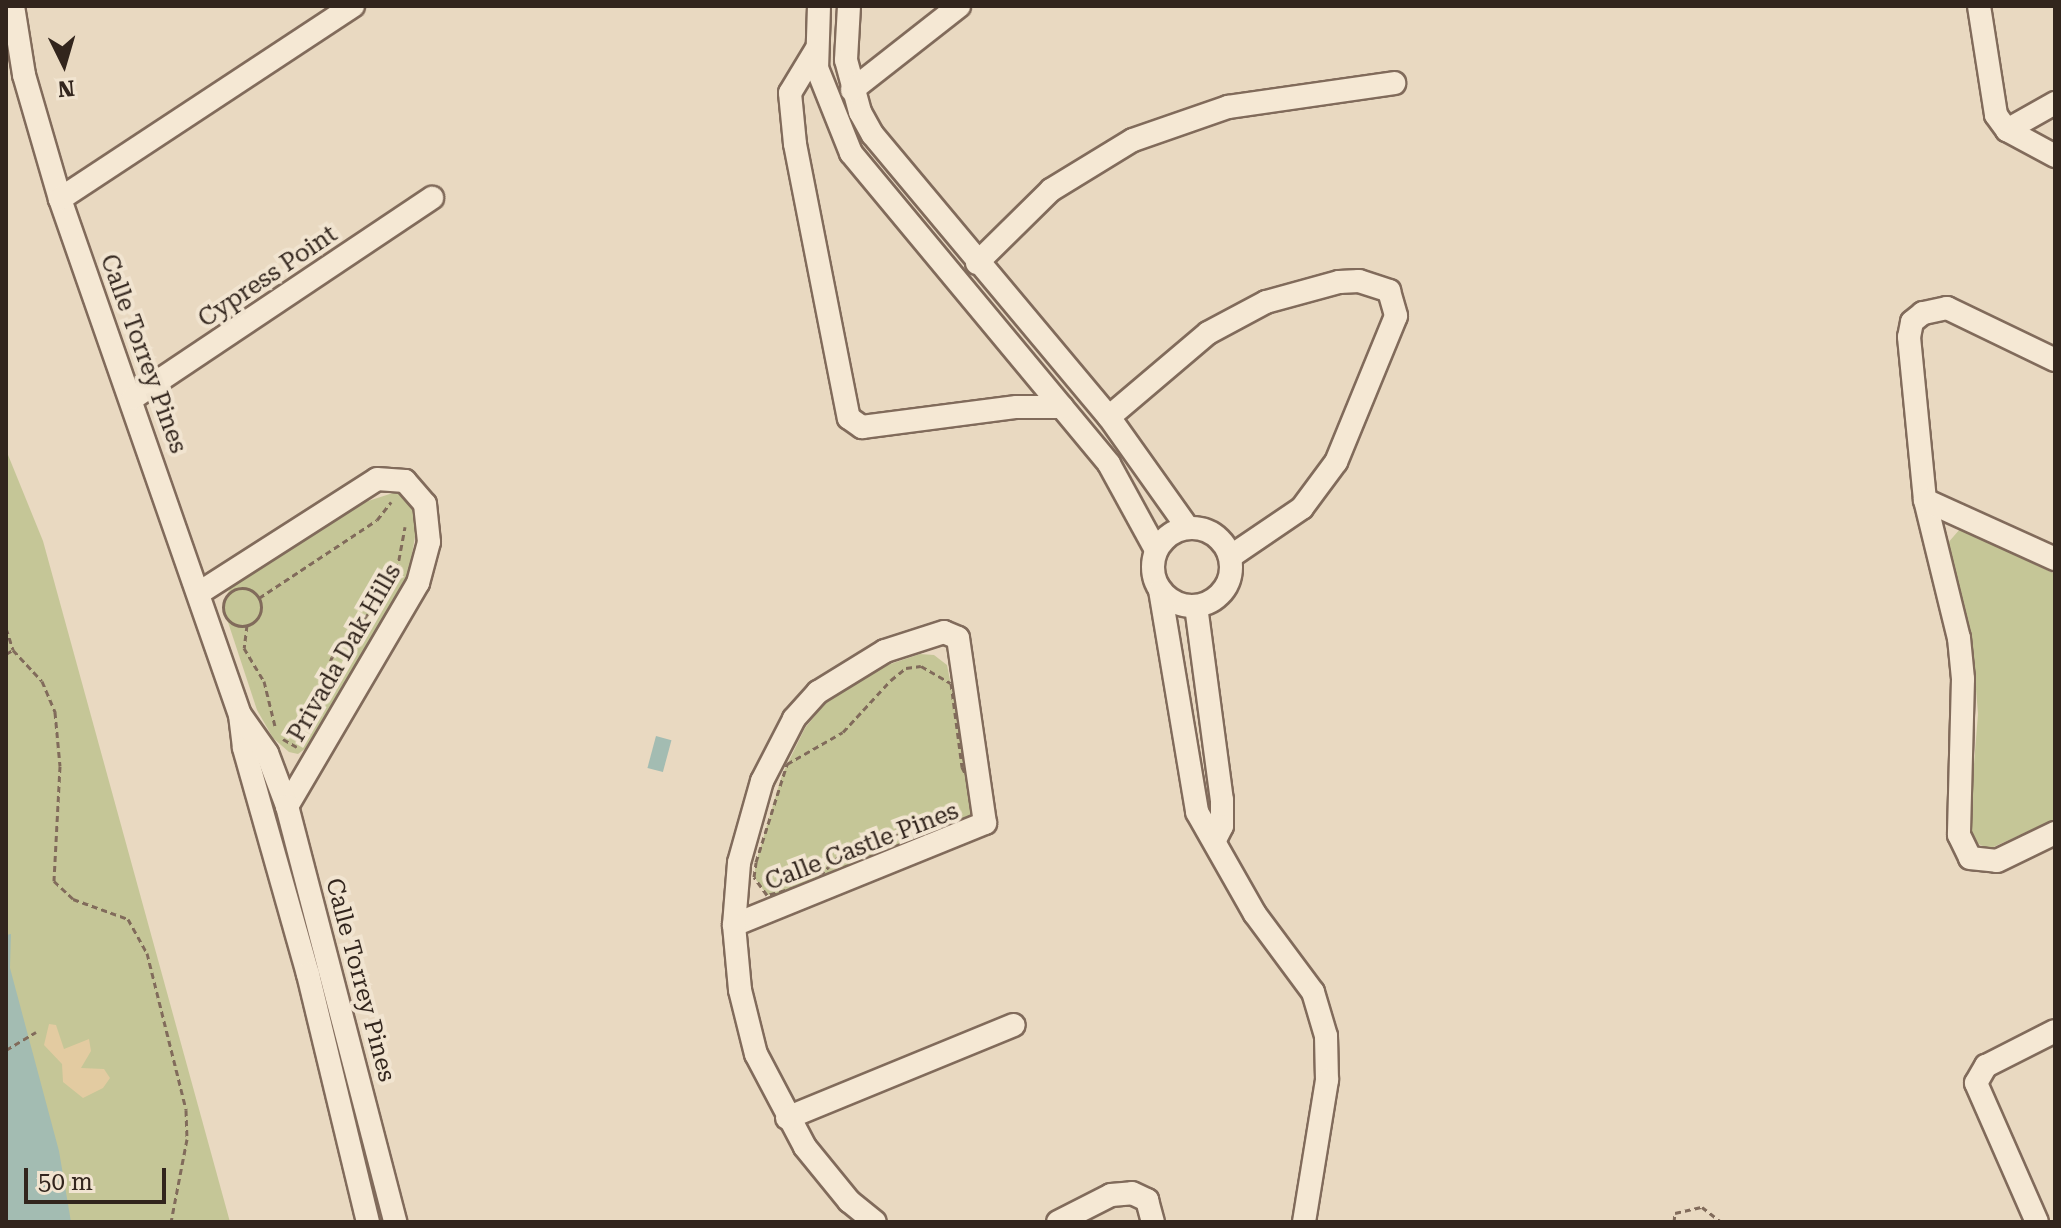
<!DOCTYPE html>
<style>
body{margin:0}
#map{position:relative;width:2061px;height:1228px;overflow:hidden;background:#e9d9c1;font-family:"Roboto Serif",serif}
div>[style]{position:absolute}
.green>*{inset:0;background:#c5c697}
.sand>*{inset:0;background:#e3cba1}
.water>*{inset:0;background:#a3bcb2;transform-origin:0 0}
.path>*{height:3px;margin-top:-1.5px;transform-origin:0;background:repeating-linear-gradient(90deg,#816b5b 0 6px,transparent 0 10px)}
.path>.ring{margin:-1.5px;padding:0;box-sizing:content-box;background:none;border:3px solid #816b5b;border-radius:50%}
.roads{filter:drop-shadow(2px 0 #816b5b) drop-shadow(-2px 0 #816b5b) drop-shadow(0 2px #816b5b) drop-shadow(0 -2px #816b5b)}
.street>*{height:22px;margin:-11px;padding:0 11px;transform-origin:11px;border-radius:11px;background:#f5e8d4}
.street>.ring{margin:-11px;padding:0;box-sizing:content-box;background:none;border:22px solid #f5e8d4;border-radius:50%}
span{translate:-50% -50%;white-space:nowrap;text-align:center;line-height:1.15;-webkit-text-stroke:8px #f1e4d0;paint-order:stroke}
.street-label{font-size:24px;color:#32251d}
.frame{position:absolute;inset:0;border:8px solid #32251d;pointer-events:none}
.north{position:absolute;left:24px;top:24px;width:80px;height:80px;-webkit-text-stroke:6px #f1e4d0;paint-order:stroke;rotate:175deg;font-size:22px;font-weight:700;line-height:32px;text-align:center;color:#32251d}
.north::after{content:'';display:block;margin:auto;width:28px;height:36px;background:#32251d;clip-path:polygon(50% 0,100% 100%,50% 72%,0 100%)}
.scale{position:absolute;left:24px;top:1168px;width:142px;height:36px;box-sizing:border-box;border:4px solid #32251d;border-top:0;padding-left:10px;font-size:24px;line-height:28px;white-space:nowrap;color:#32251d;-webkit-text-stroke:6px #f1e4d0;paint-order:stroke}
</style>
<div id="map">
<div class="green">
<div style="clip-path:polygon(6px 450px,43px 541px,230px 1222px,6px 1222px)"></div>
<div style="clip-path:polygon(399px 491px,413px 502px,418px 519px,409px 572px,317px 740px,298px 754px,289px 752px,273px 738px,257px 710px,223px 607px,226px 597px,231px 587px,362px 503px)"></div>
<div style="clip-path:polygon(1960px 529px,2055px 574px,2055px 819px,1989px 849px,1968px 839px,1978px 714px,1972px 639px,1947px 544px)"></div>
<div style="clip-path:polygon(920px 654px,934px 655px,947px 665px,976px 811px,963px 824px,784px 894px,767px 895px,754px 877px,756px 862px,782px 775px,805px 728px,832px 695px,861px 674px)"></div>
</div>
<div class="sand">
<div style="clip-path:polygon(49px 1024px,56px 1025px,64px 1049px,89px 1039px,91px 1051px,81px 1068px,104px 1069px,110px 1078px,103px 1088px,83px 1098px,63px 1082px,62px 1064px,44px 1045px)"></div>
</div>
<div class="water">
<div style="left:656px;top:736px;width:16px;height:33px;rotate:15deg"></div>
<div style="clip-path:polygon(11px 934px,10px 968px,59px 1151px,71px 1222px,6px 1222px,6px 935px)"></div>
</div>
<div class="path">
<div class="ring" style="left:223px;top:588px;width:35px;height:35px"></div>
<div style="left:259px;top:598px;width:141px;rotate:-33.5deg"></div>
<div style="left:377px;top:520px;width:23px;rotate:-52deg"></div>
<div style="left:247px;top:625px;width:23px;rotate:97deg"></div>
<div style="left:244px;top:648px;width:39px;rotate:59deg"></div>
<div style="left:264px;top:681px;width:46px;rotate:76.3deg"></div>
<div style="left:6px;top:628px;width:23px;rotate:72deg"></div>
<div style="left:13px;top:650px;width:42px;rotate:46.9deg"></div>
<div style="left:42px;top:681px;width:34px;rotate:67deg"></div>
<div style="left:55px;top:712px;width:54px;rotate:84.7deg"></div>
<div style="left:60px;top:766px;width:115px;rotate:93deg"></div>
<div style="left:54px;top:881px;width:26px;rotate:43deg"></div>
<div style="left:73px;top:899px;width:59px;rotate:20deg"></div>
<div style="left:128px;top:919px;width:39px;rotate:61deg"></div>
<div style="left:147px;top:953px;width:162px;rotate:76deg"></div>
<div style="left:186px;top:1110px;width:29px;rotate:88deg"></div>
<div style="left:187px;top:1139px;width:85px;rotate:100.9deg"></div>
<div style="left:6px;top:654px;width:8px;rotate:-30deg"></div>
<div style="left:921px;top:666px;width:34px;rotate:30deg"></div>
<div style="left:951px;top:683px;width:85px;rotate:82.5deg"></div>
<div style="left:962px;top:767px;width:31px;rotate:63deg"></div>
<div style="left:976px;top:795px;width:16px;rotate:90deg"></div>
<div style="left:976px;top:811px;width:24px;rotate:142deg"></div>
<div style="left:957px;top:826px;width:83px;rotate:172.4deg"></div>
<div style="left:875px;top:837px;width:42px;rotate:151.6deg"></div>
<div style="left:838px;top:857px;width:35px;rotate:134deg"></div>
<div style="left:814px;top:882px;width:49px;rotate:164.5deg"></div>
<div style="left:767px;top:895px;width:22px;rotate:-126deg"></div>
<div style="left:754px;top:877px;width:15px;rotate:-82deg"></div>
<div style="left:756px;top:862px;width:103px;rotate:-72.4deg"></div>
<div style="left:787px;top:764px;width:64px;rotate:-29.7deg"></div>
<div style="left:843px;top:732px;width:71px;rotate:-47.3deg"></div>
<div style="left:891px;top:680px;width:19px;rotate:-39deg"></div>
<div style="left:906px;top:668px;width:15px;rotate:-8deg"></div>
<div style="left:328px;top:695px;width:25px;rotate:-92deg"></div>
<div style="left:327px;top:670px;width:14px;rotate:-69deg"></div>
<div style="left:332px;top:657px;width:80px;rotate:-50.1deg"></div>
<div style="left:383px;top:596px;width:30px;rotate:-62deg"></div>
<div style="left:397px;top:570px;width:44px;rotate:-79.5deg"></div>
<div style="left:283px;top:739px;width:16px;rotate:30deg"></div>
<div style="left:6px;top:1050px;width:35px;rotate:-31deg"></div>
<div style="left:1674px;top:1222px;width:9px;rotate:-84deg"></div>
<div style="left:1675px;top:1213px;width:28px;rotate:-13deg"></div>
<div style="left:1702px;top:1207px;width:24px;rotate:38deg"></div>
</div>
<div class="roads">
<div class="street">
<div style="left:13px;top:6px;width:70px;rotate:80.9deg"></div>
<div style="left:24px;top:75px;width:129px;rotate:73.8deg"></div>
<div style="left:60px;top:199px;width:546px;rotate:70.77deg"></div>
<div style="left:240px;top:715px;width:33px;rotate:83deg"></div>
<div style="left:244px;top:748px;width:235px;rotate:74.2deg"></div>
<div style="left:308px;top:974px;width:255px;rotate:76.4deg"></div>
<div style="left:819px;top:6px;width:62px;rotate:91.8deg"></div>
<div style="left:817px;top:68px;width:92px;rotate:68.2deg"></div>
<div style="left:851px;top:153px;width:404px;rotate:50.3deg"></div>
<div style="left:1109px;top:464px;width:98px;rotate:61.3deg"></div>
<div style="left:849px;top:6px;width:54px;rotate:93.2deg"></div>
<div style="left:846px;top:60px;width:54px;rotate:74.9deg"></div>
<div style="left:860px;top:112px;width:26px;rotate:61deg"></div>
<div style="left:873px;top:135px;width:368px;rotate:50.1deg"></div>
<div style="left:1109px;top:417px;width:136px;rotate:54.6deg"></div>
<div style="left:1979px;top:6px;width:110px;rotate:81.1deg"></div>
<div style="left:1996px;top:115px;width:19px;rotate:54deg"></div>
<div style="left:2007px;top:130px;width:55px;rotate:28.4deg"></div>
<div style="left:816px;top:50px;width:50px;rotate:121.2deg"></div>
<div style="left:790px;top:93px;width:51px;rotate:84.4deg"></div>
<div style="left:795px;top:144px;width:279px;rotate:78.9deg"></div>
<div style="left:849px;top:418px;width:16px;rotate:35deg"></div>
<div style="left:862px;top:427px;width:156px;rotate:-7.4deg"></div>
<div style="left:1017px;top:407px;width:45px"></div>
<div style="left:852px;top:90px;width:136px;rotate:-38.1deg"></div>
<div style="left:2007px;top:130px;width:55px;rotate:-29.4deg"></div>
<div style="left:60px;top:199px;width:351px;rotate:-33.4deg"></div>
<div style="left:977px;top:263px;width:104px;rotate:-44.6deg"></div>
<div style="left:1051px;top:190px;width:96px;rotate:-31.4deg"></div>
<div style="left:1133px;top:140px;width:101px;rotate:-19.2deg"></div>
<div style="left:1228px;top:107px;width:168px;rotate:-8.2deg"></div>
<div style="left:2055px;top:360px;width:120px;rotate:-154.3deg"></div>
<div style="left:1947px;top:308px;width:25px;rotate:168deg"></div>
<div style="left:1923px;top:313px;width:14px;rotate:141deg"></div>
<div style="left:1912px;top:322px;width:15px;rotate:101deg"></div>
<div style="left:1909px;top:337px;width:164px;rotate:84.4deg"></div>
<div style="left:1925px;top:500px;width:142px;rotate:76.2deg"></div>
<div style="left:1959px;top:638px;width:41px;rotate:84.4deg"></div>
<div style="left:1963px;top:679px;width:156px;rotate:91.5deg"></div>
<div style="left:1959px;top:835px;width:25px;rotate:64deg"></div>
<div style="left:1970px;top:858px;width:27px;rotate:6deg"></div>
<div style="left:1997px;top:861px;width:64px;rotate:-25.8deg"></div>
<div style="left:133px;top:398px;width:360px;rotate:-33.8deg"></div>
<div style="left:1109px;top:417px;width:130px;rotate:-40.3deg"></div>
<div style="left:1208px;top:333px;width:66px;rotate:-28.1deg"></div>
<div style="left:1266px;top:302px;width:76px;rotate:-15.3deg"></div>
<div style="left:1339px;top:282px;width:20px;rotate:-3deg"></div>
<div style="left:1359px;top:281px;width:32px;rotate:18deg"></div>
<div style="left:1389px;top:291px;width:26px;rotate:74deg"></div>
<div style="left:1396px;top:316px;width:158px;rotate:112.3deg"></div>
<div style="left:1336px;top:462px;width:57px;rotate:126.5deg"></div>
<div style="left:1302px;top:508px;width:87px;rotate:145.8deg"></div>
<div style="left:1925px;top:500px;width:143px;rotate:24.4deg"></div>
<div class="ring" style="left:1153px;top:528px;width:56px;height:56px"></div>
<div style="left:1160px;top:590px;width:225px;rotate:80.5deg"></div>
<div style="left:1197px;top:812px;width:117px;rotate:60.4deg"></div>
<div style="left:1255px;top:914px;width:97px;rotate:53.4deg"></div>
<div style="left:1313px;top:992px;width:46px;rotate:73.5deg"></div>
<div style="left:1326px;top:1036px;width:44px;rotate:88.7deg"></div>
<div style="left:1327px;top:1080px;width:144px;rotate:99.2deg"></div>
<div style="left:199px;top:593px;width:211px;rotate:-32.6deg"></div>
<div style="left:377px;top:479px;width:28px;rotate:4deg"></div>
<div style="left:405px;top:481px;width:30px;rotate:49deg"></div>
<div style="left:425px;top:504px;width:38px;rotate:84deg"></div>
<div style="left:429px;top:542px;width:42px;rotate:105deg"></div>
<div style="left:418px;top:583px;width:259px;rotate:120.4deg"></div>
<div style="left:1196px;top:606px;width:196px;rotate:82.4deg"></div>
<div style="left:1222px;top:800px;width:26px;rotate:90deg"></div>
<div style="left:1222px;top:826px;width:16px;rotate:117deg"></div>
<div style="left:241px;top:716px;width:45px;rotate:54.9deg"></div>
<div style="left:267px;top:753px;width:57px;rotate:69.3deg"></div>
<div style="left:287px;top:806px;width:430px;rotate:75.4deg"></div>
<div style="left:734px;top:925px;width:271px;rotate:-22.1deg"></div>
<div style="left:985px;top:823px;width:187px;rotate:-98.3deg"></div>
<div style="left:958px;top:638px;width:15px;rotate:-157deg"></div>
<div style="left:944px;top:632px;width:62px;rotate:162.1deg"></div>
<div style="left:885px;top:651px;width:79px;rotate:148.5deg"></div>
<div style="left:818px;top:692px;width:36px;rotate:132deg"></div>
<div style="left:794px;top:719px;width:70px;rotate:117.3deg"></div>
<div style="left:762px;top:781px;width:85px;rotate:105.7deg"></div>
<div style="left:739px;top:863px;width:62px;rotate:94.6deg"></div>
<div style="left:734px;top:925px;width:65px;rotate:84.7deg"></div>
<div style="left:740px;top:990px;width:66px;rotate:76deg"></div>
<div style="left:756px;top:1054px;width:105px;rotate:62.2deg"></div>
<div style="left:805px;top:1147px;width:70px;rotate:50.8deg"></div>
<div style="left:849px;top:1201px;width:33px;rotate:39deg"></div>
<div style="left:787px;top:1118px;width:245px;rotate:-22.3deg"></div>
<div style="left:1058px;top:1222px;width:59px;rotate:-27deg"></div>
<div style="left:1111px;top:1195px;width:21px;rotate:-5deg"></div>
<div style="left:1132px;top:1193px;width:17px;rotate:25deg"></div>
<div style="left:1147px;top:1200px;width:23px;rotate:75deg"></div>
<div style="left:2037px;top:1222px;width:152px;rotate:-113.7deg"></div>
<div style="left:1976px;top:1083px;width:20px;rotate:-60deg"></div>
<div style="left:1986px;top:1066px;width:77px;rotate:-26.9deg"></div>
</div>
</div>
<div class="street-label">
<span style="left:268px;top:277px;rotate:-34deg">Cypress Point</span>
<span style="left:143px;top:354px;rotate:70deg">Calle Torrey Pines</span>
<span style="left:345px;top:653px;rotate:-60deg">Privada Dak Hills</span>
<span style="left:862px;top:847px;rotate:-21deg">Calle Castle Pines</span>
<span style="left:360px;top:980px;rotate:75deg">Calle Torrey Pines</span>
</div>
<div class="frame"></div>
<div class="north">N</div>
<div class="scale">50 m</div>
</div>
